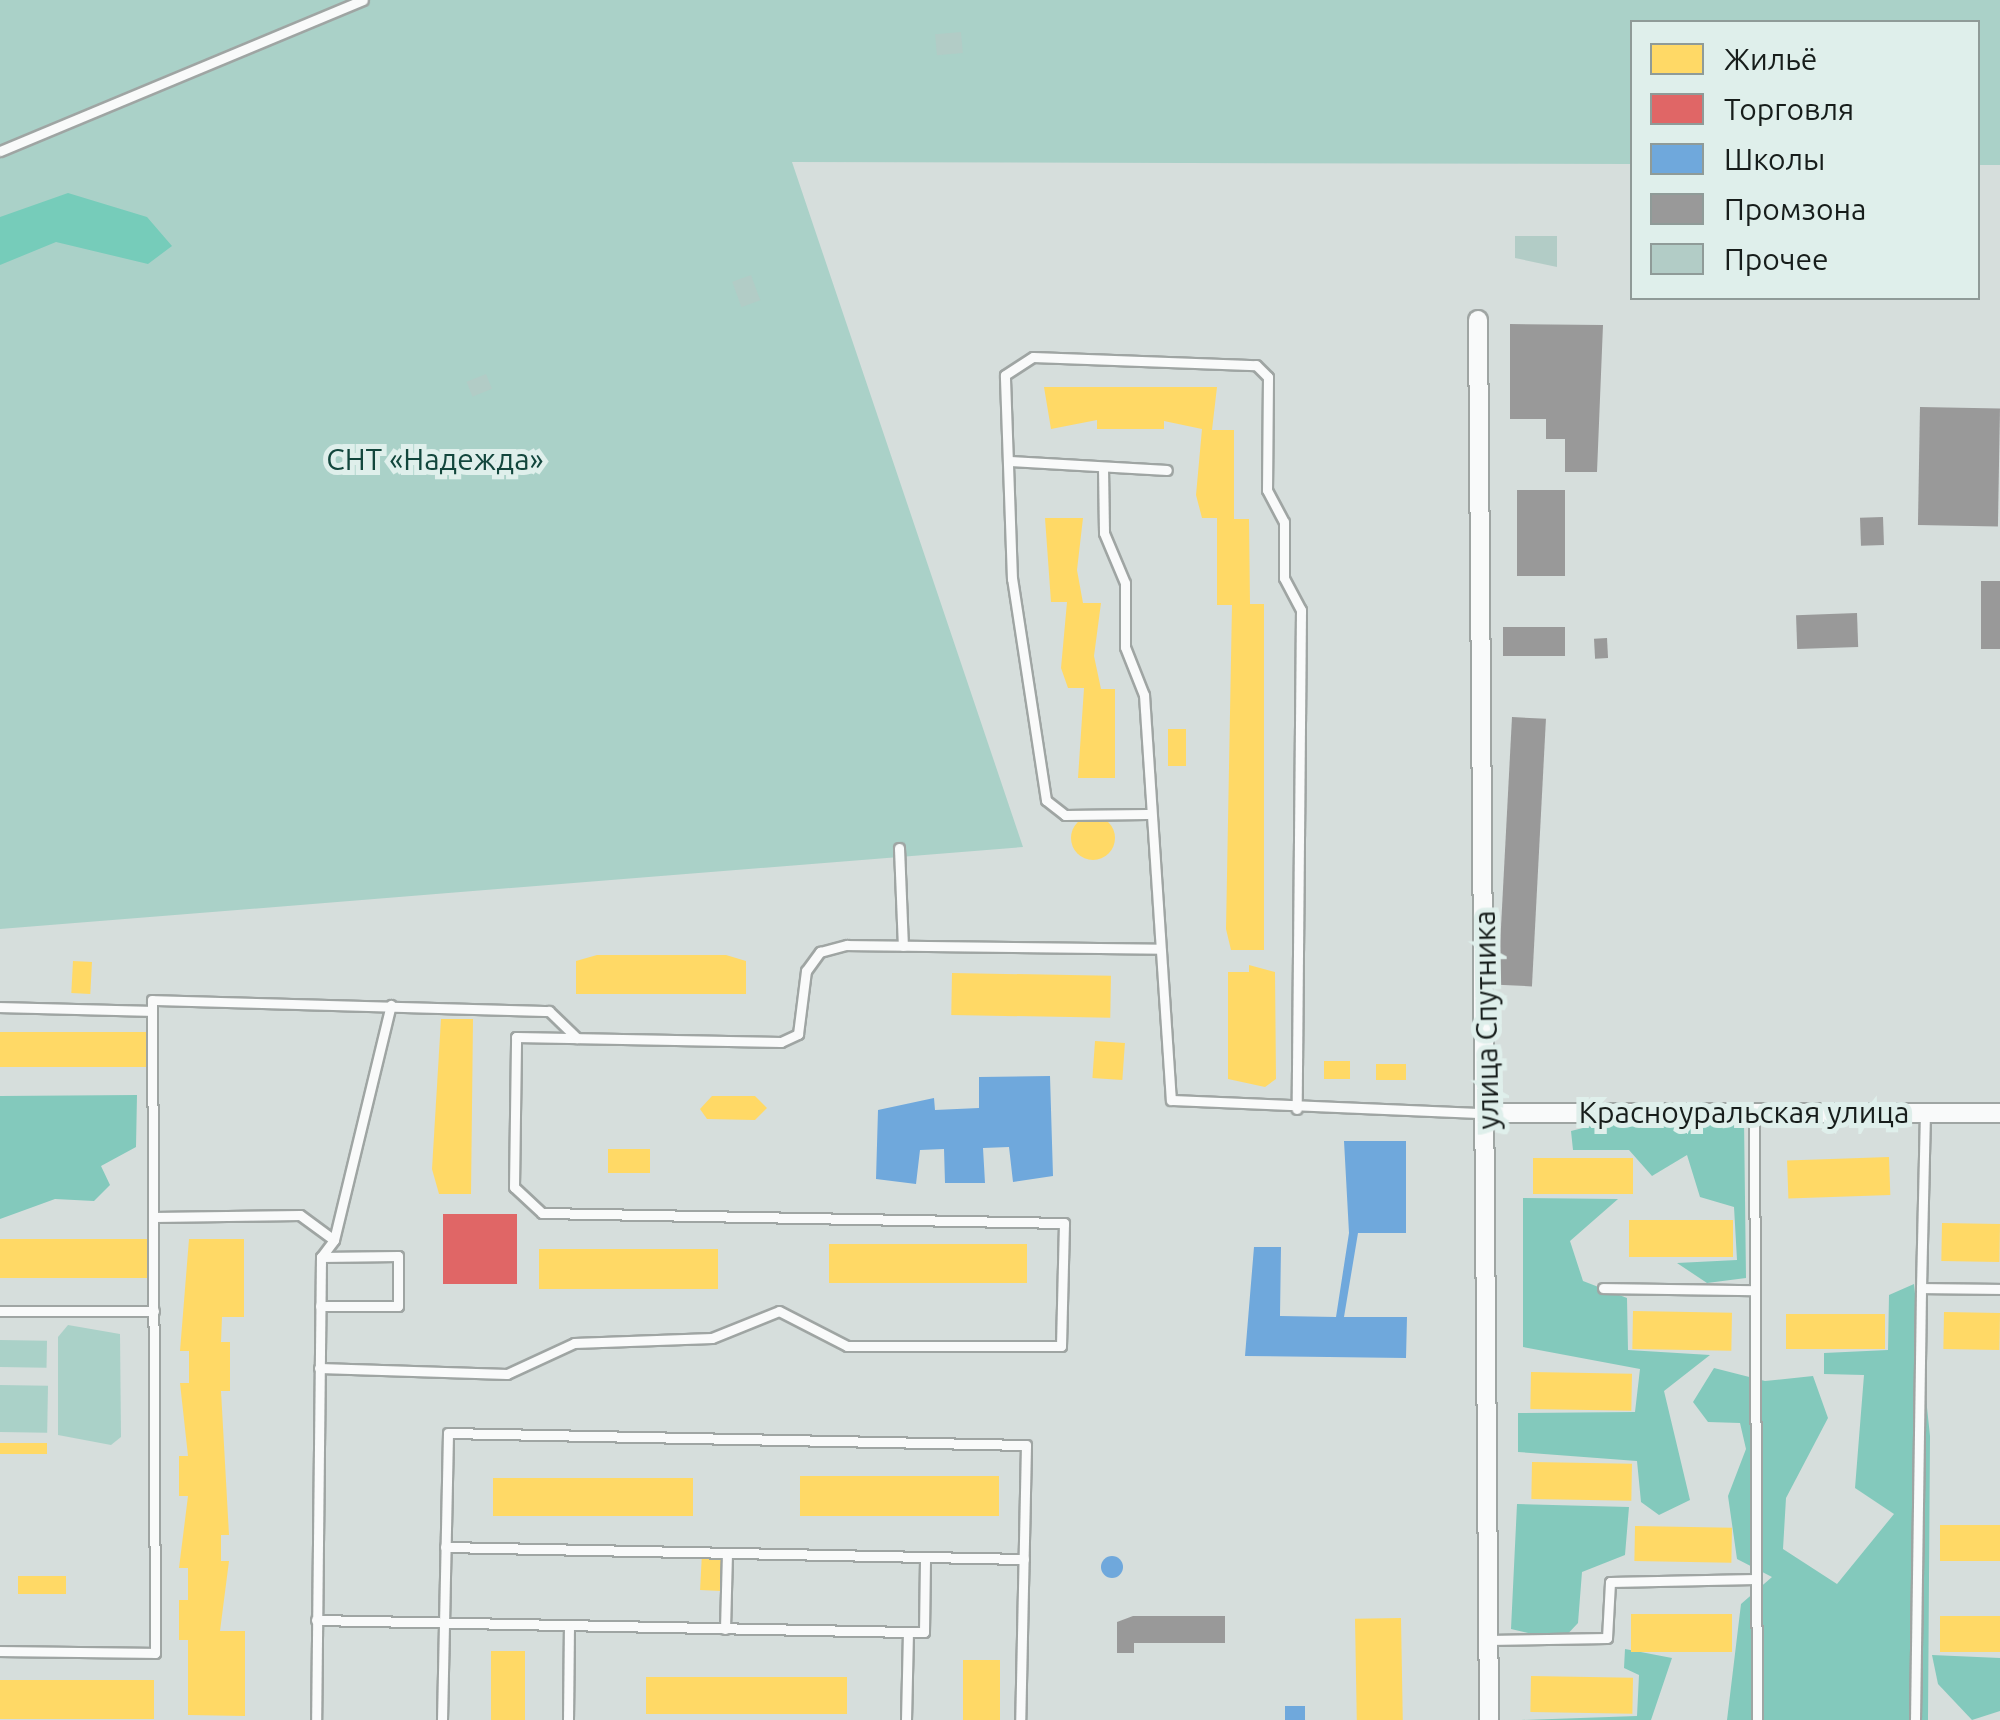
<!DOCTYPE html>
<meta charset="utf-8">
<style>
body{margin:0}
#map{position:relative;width:2000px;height:1720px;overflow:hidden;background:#d6dedc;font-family:Ubuntu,sans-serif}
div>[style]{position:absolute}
.green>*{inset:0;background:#aad1c8;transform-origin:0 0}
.forest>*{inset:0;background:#83c9bc}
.water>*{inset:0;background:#76ccba}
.homes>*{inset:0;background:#ffd966;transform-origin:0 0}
.round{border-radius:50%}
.shops>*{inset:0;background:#e06666;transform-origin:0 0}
.schools>*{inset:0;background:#6fa8dc;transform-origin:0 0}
.industry>*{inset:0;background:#999;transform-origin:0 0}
.building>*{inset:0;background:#b2ccc6;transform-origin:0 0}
.roads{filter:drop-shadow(2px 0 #9fa5a3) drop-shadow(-2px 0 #9fa5a3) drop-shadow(0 2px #9fa5a3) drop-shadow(0 -2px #9fa5a3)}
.service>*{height:9px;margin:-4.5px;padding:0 4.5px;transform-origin:4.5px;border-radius:4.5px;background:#f9fafa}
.minor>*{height:18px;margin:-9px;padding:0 9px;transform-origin:9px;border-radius:9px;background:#f9fafa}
span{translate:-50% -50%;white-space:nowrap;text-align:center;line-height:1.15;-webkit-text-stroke:10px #dfefeb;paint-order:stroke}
.park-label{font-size:30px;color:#12463c}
.street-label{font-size:30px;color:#171d1b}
.legend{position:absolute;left:1630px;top:20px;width:350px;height:280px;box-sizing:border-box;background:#dfefeb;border:2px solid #8f9b98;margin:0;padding:12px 18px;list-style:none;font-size:30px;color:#171d1b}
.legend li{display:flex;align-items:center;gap:20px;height:50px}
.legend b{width:50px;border:2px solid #8f9b98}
</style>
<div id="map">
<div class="green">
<div style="clip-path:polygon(0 0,2000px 0,2000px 165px,1978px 165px,1978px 22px,1632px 22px,1632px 164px,792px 162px,1023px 847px,0 929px)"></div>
<div style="clip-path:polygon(68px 1325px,120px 1334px,121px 1437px,111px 1445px,58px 1435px,58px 1337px)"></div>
<div style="left:0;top:1340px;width:47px;height:27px;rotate:1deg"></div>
<div style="left:0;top:1385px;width:48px;height:47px;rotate:1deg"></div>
</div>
<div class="forest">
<div style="clip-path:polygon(137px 1095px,136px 1147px,101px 1166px,110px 1185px,94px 1201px,55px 1199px,0 1219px,0 1096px)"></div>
<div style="clip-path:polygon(1639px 1114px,1744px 1119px,1746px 1278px,1707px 1283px,1677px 1263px,1737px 1260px,1734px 1207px,1700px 1197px,1687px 1155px,1652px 1176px,1629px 1150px,1573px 1150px,1571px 1131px)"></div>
<div style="clip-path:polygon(1523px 1198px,1618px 1199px,1570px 1241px,1583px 1281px,1627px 1298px,1628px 1350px,1710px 1355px,1664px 1391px,1690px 1500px,1659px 1515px,1641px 1502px,1637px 1461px,1518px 1452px,1518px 1413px,1635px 1412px,1640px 1369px,1523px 1347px)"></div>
<div style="clip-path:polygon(1914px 1284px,1930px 1436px,1928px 1720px,1727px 1720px,1741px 1604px,1772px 1577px,1737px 1559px,1728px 1496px,1746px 1449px,1740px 1423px,1708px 1422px,1693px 1402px,1714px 1368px,1765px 1381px,1813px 1376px,1828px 1418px,1786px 1498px,1783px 1549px,1837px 1584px,1894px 1514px,1855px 1488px,1864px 1375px,1824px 1374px,1824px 1353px,1888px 1350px,1889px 1295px)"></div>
<div style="clip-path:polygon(1517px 1504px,1629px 1507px,1625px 1555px,1582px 1572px,1578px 1623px,1561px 1641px,1511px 1629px)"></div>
<div style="clip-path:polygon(1625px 1649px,1672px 1658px,1651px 1720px,1521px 1720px,1637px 1716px,1639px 1675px,1624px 1668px)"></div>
<div style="clip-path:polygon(1932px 1655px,2000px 1658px,2000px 1711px,1972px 1720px,1938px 1684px)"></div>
</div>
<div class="water">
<div style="clip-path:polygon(68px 193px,147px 217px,172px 246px,148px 264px,56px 242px,0 265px,0 217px)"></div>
</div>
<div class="homes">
<div style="clip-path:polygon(1044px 387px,1217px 387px,1212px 430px,1234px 430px,1234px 519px,1249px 519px,1250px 604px,1264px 604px,1264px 950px,1231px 950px,1226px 929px,1232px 605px,1217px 605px,1217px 518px,1202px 518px,1196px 495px,1202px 429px,1164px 421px,1164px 429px,1097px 429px,1097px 420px,1051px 429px)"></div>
<div style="clip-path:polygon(1045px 518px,1083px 518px,1077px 570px,1083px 603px,1101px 603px,1094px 656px,1101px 689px,1115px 689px,1115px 778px,1078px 778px,1084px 688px,1068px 688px,1061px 668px,1067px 602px,1051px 602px)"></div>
<div style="left:1168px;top:729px;width:18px;height:37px"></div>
<div class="round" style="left:1071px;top:816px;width:44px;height:44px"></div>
<div style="clip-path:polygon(597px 955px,726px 955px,746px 961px,746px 994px,576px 994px,576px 961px)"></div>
<div style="left:73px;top:961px;width:19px;height:32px;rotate:3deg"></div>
<div style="clip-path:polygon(1249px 965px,1275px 972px,1276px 1079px,1265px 1087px,1228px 1079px,1228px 972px,1249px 972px)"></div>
<div style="left:952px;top:973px;width:159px;height:42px;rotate:1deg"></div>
<div style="clip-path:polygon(441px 1019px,473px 1019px,471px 1194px,439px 1194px,432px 1169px)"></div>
<div style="left:0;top:1032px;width:147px;height:35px"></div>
<div style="left:1095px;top:1041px;width:30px;height:37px;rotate:4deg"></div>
<div style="left:1324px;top:1061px;width:26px;height:18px"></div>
<div style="left:1376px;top:1064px;width:30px;height:16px"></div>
<div style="clip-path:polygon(755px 1096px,767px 1108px,755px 1120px,707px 1119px,700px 1109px,712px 1096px)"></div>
<div style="left:608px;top:1149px;width:42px;height:24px"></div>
<div style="left:1889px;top:1157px;width:38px;height:102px;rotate:88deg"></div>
<div style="left:1533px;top:1158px;width:100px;height:36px"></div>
<div style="left:1733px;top:1220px;width:37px;height:104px;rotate:90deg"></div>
<div style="left:1942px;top:1223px;width:58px;height:38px;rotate:1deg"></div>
<div style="left:0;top:1239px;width:148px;height:39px"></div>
<div style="clip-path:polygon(189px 1239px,244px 1239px,244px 1317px,222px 1317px,221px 1342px,230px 1342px,230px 1391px,221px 1391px,229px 1535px,221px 1535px,221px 1561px,229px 1561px,220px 1631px,245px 1631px,245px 1716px,188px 1715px,188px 1640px,179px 1640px,179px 1600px,188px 1600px,188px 1568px,179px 1568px,188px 1496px,179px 1496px,179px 1456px,188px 1456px,180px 1383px,189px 1383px,189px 1351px,180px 1351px)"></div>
<div style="left:829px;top:1244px;width:198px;height:39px"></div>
<div style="left:718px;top:1249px;width:40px;height:179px;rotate:90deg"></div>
<div style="left:1633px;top:1311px;width:99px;height:38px;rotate:1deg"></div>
<div style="left:1944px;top:1312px;width:56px;height:37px;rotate:1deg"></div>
<div style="left:1786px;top:1314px;width:99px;height:35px"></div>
<div style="left:1531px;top:1372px;width:101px;height:37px;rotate:1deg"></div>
<div style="left:47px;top:1443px;width:11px;height:47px;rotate:90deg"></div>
<div style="left:1532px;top:1462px;width:100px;height:37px;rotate:1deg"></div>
<div style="left:999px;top:1476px;width:40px;height:199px;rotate:90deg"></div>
<div style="left:493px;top:1478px;width:200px;height:38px"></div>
<div style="left:1940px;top:1525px;width:60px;height:36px"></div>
<div style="left:1635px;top:1526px;width:97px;height:35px;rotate:1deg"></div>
<div style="left:702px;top:1553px;width:21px;height:37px;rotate:3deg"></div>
<div style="left:18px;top:1576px;width:48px;height:18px"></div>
<div style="left:1631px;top:1614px;width:101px;height:38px"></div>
<div style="left:2000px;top:1616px;width:36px;height:60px;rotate:90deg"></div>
<div style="left:1401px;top:1618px;width:102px;height:46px;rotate:89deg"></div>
<div style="left:491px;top:1651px;width:34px;height:69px"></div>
<div style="left:963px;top:1660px;width:37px;height:60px"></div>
<div style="left:1531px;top:1676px;width:102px;height:36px;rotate:1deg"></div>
<div style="left:646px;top:1677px;width:201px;height:37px"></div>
<div style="left:0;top:1680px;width:154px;height:39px"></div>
</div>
<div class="shops">
<div style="left:443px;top:1214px;width:74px;height:70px"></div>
</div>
<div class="schools">
<div style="clip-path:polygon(1050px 1076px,1053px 1176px,1013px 1182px,1009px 1147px,983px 1148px,985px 1183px,945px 1183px,944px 1149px,920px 1150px,916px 1184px,876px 1179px,878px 1110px,934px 1098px,935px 1110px,979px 1108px,979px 1077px)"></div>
<div style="clip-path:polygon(1344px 1141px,1406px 1141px,1406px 1233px,1358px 1233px,1344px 1317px,1407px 1317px,1406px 1358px,1245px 1356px,1254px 1247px,1281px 1247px,1280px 1316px,1336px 1317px,1349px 1233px)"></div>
<div class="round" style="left:1101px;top:1556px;width:22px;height:22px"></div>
<div style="left:1285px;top:1706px;width:20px;height:14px"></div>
</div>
<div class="industry">
<div style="clip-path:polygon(1510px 324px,1603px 325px,1597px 472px,1565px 472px,1565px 439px,1546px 439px,1546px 419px,1510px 419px)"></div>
<div style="left:1920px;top:407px;width:80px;height:118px;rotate:1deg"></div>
<div style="left:1517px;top:490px;width:48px;height:86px"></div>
<div style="left:1883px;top:517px;width:28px;height:23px;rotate:88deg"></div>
<div style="left:1981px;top:581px;width:19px;height:68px"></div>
<div style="left:1857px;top:613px;width:34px;height:61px;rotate:88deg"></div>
<div style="left:1503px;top:627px;width:62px;height:29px"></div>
<div style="left:1607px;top:638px;width:20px;height:13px;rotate:87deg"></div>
<div style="left:1512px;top:717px;width:34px;height:268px;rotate:3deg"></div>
<div style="clip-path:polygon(1133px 1616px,1225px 1616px,1225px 1643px,1134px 1643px,1134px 1653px,1117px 1653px,1117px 1622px)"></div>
</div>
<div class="building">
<div style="left:961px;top:32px;width:21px;height:26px;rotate:85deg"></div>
<div style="clip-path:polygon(1515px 236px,1557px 236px,1557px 267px,1515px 258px)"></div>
<div style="left:751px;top:275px;width:27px;height:20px;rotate:70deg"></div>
<div style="left:486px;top:374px;width:16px;height:21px;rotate:68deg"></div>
</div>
<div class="roads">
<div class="service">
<div style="left:0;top:151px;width:393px;rotate:-22.6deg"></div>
<div style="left:1010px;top:461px;width:157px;rotate:3.3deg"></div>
<div style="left:1103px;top:468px;width:65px;rotate:89.1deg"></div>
<div style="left:1104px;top:533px;width:54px;rotate:67.2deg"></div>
<div style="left:1125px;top:583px;width:64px;rotate:90deg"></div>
<div style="left:1125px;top:647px;width:52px;rotate:68.4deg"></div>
<div style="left:1144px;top:695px;width:406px;rotate:86.2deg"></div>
<div style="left:1171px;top:1100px;width:315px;rotate:2.4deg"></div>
<div style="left:1147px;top:814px;width:82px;rotate:179.3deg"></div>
<div style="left:1065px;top:815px;width:24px;rotate:-142deg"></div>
<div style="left:1046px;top:800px;width:224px;rotate:-98.7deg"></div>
<div style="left:1012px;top:579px;width:204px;rotate:-92deg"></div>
<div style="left:1005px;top:375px;width:33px;rotate:-33deg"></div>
<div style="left:1033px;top:357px;width:223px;rotate:2.1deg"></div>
<div style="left:1256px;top:365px;width:17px;rotate:45deg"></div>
<div style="left:1268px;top:377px;width:113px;rotate:90.5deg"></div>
<div style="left:1267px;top:490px;width:36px;rotate:62deg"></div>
<div style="left:1284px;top:522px;width:56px;rotate:90deg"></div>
<div style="left:1284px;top:578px;width:36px;rotate:62deg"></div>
<div style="left:1301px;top:610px;width:499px;rotate:90.5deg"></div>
<div style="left:899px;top:848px;width:98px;rotate:87.7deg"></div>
<div style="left:0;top:1007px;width:150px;rotate:1.5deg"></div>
<div style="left:1925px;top:1112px;width:176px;rotate:91.3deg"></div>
<div style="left:1921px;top:1288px;width:79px;rotate:0.7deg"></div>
<div style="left:1754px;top:1113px;width:607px;rotate:89.72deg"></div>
<div style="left:154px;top:1217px;width:146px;rotate:-0.8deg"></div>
<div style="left:300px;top:1215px;width:42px;rotate:36.3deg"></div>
<div style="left:334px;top:1240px;width:21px;rotate:127deg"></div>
<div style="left:321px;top:1257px;width:463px;rotate:90.6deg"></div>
<div style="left:334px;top:1240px;width:242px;rotate:-76.4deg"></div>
<div style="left:1603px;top:1288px;width:148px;rotate:0.8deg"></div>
<div style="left:320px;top:1306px;width:78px"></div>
<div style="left:398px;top:1306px;width:50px;rotate:-90deg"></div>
<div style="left:398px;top:1256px;width:77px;rotate:179.3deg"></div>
<div style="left:0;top:1311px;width:154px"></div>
<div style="left:319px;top:1368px;width:188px;rotate:1.8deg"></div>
<div style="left:507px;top:1374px;width:74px;rotate:-24.8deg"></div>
<div style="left:574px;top:1343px;width:138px;rotate:-2.1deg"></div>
<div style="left:712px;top:1338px;width:72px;rotate:-21.9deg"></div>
<div style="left:779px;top:1311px;width:76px;rotate:27.2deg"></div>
<div style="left:847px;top:1346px;width:214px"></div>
<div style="left:1061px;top:1346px;width:123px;rotate:-88.6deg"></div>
<div style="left:1064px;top:1223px;width:522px;rotate:-178.9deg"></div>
<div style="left:542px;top:1213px;width:38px;rotate:-137deg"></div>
<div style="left:514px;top:1187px;width:150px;rotate:-89.2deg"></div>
<div style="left:516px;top:1037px;width:265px;rotate:1.1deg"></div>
<div style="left:781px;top:1042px;width:19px;rotate:-25deg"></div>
<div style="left:798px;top:1034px;width:64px;rotate:-82.8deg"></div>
<div style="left:806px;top:971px;width:24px;rotate:-54deg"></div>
<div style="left:820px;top:952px;width:28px;rotate:-15deg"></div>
<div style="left:847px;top:945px;width:311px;rotate:0.7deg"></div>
<div style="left:445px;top:1547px;width:579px;rotate:1.19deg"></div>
<div style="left:316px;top:1620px;width:592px;rotate:1.16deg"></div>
<div style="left:725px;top:1629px;width:76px;rotate:-88.5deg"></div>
<div style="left:1488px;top:1640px;width:119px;rotate:-1deg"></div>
<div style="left:1607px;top:1638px;width:56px;rotate:-86.9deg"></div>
<div style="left:1610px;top:1582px;width:145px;rotate:-1.2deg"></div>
<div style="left:0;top:1651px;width:155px;rotate:0.7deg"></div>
<div style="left:155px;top:1653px;width:653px;rotate:-90.26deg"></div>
<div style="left:152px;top:1000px;width:397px;rotate:1.6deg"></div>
<div style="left:549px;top:1011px;width:39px;rotate:44deg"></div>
<div style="left:442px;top:1720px;width:287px;rotate:-88.8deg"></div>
<div style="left:448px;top:1433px;width:578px;rotate:1.19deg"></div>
<div style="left:1026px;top:1445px;width:275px;rotate:91.2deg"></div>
<div style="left:568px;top:1720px;width:94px;rotate:-89.4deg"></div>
<div style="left:906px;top:1720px;width:88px;rotate:-88.7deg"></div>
<div style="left:908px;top:1632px;width:16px"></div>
<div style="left:924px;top:1632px;width:74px;rotate:-89.2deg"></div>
<div style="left:1915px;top:1720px;width:432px;rotate:-89.2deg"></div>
</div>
<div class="minor">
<div style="left:1478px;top:320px;width:1400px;rotate:89.55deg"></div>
<div style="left:1487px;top:1113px;width:513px"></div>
</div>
</div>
<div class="park-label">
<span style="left:435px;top:459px">СНТ «Надежда»</span>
</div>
<div class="street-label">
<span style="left:1486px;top:1020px;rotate:-91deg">улица Спутника</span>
<span style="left:1744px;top:1112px">Красноуральская улица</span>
</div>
<ul class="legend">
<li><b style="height:28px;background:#ffd966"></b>Жильё</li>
<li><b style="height:28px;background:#e06666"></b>Торговля</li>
<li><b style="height:28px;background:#6fa8dc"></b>Школы</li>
<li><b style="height:28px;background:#999"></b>Промзона</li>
<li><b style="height:28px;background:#b2ccc6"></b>Прочее</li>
</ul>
</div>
